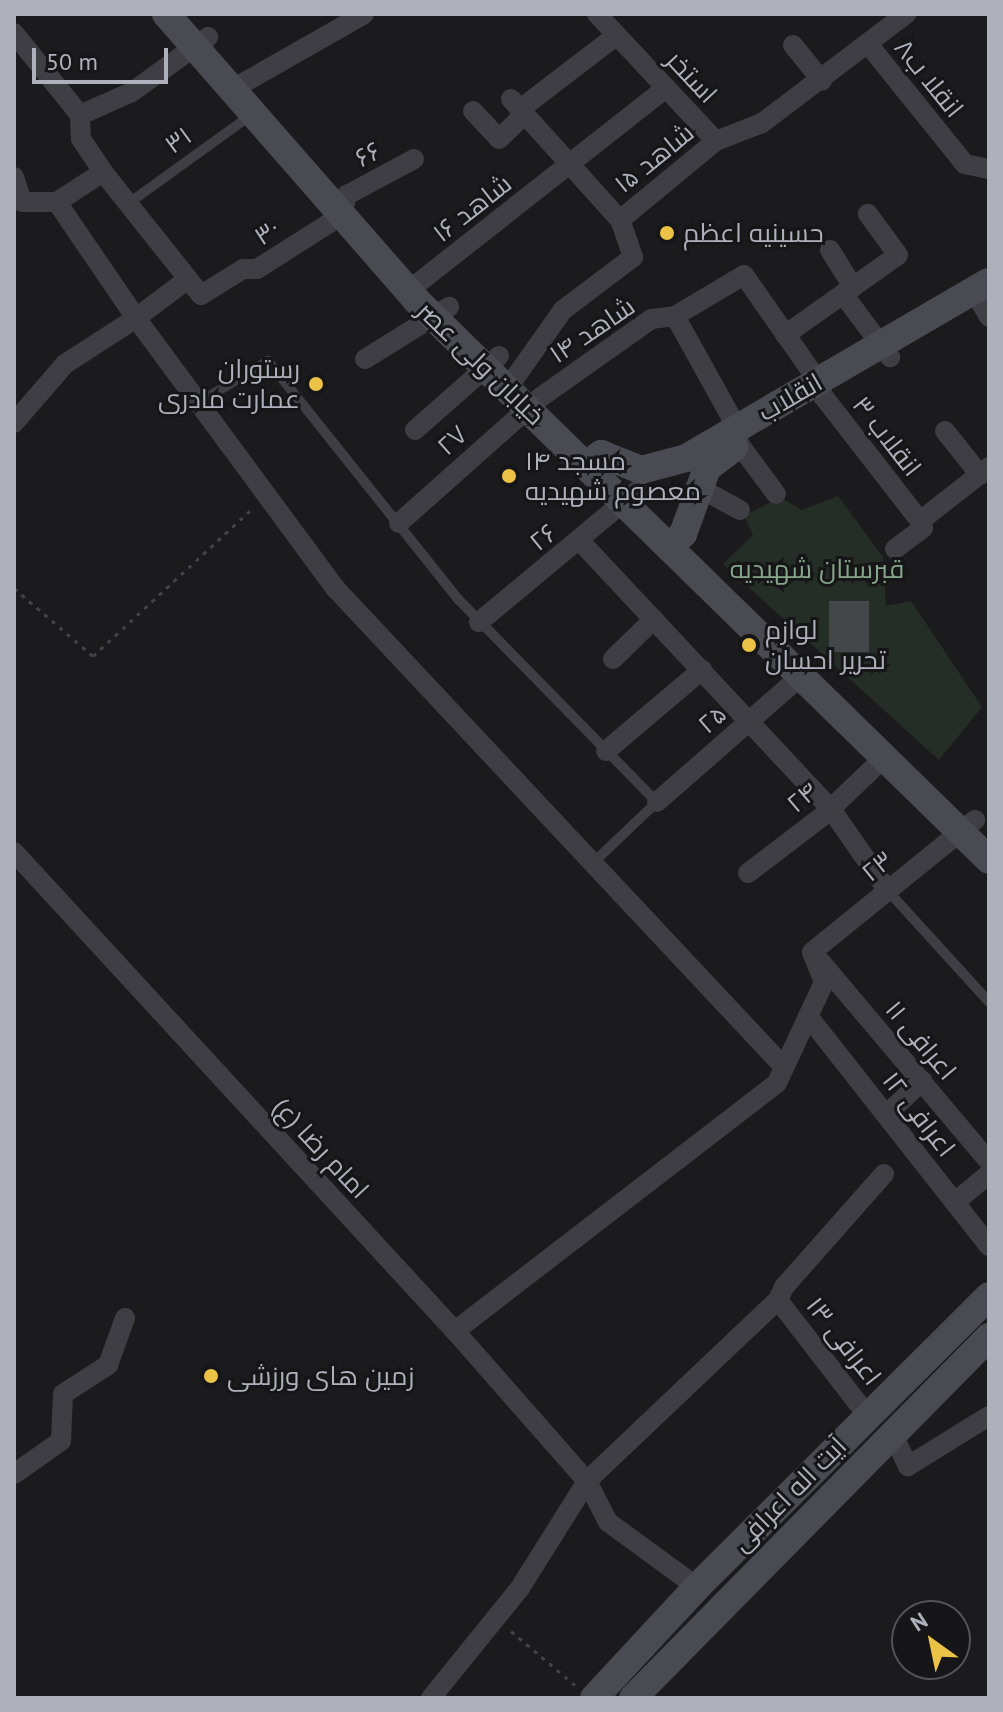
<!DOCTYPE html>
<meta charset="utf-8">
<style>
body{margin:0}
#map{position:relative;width:1003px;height:1712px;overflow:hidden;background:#1b1b1d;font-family:"PT Sans",Cairo,sans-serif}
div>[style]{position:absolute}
.green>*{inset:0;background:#252d27}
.building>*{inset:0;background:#45464a;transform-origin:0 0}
.path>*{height:3px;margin-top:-1.5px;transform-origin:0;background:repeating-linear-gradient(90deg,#424349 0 4px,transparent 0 10px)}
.lane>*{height:10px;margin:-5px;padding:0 5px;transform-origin:5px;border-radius:5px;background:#3e3e44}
.street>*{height:20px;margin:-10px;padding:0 10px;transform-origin:10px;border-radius:10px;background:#3e3e44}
.secondary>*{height:28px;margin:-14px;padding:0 14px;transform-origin:14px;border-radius:14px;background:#4a4b52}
.dots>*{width:22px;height:22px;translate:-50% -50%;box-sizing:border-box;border:4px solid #161618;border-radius:50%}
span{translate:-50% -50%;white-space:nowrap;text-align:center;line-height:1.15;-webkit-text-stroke:6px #161618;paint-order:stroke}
.street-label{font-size:26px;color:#aeb1bc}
.poi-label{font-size:26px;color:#aeb1bc}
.left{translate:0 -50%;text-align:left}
.right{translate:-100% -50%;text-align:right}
.park-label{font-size:26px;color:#86a68b}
.frame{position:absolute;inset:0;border:16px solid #aeb1bc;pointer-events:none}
.north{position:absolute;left:891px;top:1600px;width:80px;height:80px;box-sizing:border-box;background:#161618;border:2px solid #53545a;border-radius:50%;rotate:327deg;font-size:22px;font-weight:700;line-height:32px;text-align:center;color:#aeb1bc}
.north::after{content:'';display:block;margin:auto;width:28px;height:36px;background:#ebc245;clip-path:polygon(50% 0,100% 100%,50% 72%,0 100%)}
.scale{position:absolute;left:32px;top:48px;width:136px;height:36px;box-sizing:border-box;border:4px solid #aeb1bc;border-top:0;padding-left:10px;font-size:24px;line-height:28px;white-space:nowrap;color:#aeb1bc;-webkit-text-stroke:6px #161618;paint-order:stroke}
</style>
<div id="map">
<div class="green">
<div style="clip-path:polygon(838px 496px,883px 557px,886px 606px,911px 601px,982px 707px,939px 760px,723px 564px,753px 535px,744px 516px,780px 497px,802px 510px)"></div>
</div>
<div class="building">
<div style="left:829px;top:601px;width:40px;height:51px"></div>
</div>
<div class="path">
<div style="left:14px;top:588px;width:104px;rotate:40.7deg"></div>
<div style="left:93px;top:656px;width:217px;rotate:-42.8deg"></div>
<div style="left:511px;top:1631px;width:85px;rotate:40.2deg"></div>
</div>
<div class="lane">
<div style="left:129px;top:203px;width:150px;rotate:-35.8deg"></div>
<div style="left:198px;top:403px;width:82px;rotate:-31deg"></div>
<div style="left:268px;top:361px;width:305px;rotate:51.4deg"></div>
<div style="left:458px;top:599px;width:284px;rotate:45.6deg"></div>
<div style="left:657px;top:802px;width:88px;rotate:136.4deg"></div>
<div style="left:888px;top:891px;width:150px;rotate:47.7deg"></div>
</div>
<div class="street">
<div style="left:597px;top:14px;width:174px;rotate:46.9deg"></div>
<div style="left:14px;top:33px;width:105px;rotate:51.2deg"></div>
<div style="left:80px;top:115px;width:24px;rotate:88deg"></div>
<div style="left:81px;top:139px;width:40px;rotate:56deg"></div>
<div style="left:103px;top:172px;width:157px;rotate:51.5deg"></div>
<div style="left:201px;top:295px;width:49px;rotate:-31.8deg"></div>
<div style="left:243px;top:269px;width:14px"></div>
<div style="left:257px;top:269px;width:101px;rotate:-32.4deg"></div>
<div style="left:342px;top:215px;width:21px;rotate:-76deg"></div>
<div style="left:347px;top:195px;width:76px;rotate:-28.2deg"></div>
<div style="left:868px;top:44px;width:154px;rotate:51.1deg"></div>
<div style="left:965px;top:164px;width:25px;rotate:12deg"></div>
<div style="left:793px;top:45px;width:46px;rotate:51.1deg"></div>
<div style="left:231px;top:90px;width:153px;rotate:-29.7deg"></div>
<div style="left:511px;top:99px;width:163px;rotate:48deg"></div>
<div style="left:519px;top:110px;width:123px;rotate:-37.4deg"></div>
<div style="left:473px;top:111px;width:38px;rotate:47deg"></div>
<div style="left:499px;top:139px;width:33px;rotate:-44deg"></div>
<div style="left:80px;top:115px;width:57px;rotate:-23.9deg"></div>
<div style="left:132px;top:92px;width:94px;rotate:-35.9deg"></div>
<div style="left:14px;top:177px;width:26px;rotate:72deg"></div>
<div style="left:22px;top:202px;width:35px"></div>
<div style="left:830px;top:250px;width:44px;rotate:58.1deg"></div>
<div style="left:188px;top:279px;width:65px;rotate:143.1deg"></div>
<div style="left:136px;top:318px;width:337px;rotate:53.6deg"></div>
<div style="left:336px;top:589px;width:655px;rotate:46.86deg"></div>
<div style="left:408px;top:291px;width:328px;rotate:-38.2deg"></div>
<div style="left:843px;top:294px;width:79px;rotate:53.3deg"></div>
<div style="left:981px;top:303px;width:16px;rotate:60deg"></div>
<div style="left:675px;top:316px;width:128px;rotate:61deg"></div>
<div style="left:737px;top:428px;width:16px;rotate:83deg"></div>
<div style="left:739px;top:444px;width:62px;rotate:53.5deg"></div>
<div style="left:785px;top:335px;width:138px;rotate:-35.3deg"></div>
<div style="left:898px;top:255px;width:51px;rotate:-126.2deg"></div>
<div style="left:365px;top:359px;width:99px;rotate:-31.8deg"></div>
<div style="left:507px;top:389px;width:97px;rotate:-54.7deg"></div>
<div style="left:563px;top:310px;width:88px;rotate:-37.1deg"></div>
<div style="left:633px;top:257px;width:39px;rotate:-109deg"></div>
<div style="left:620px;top:220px;width:124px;rotate:-39.5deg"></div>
<div style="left:716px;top:141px;width:49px;rotate:-21.4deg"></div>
<div style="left:762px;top:123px;width:181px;rotate:-37.1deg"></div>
<div style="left:14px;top:423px;width:78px;rotate:-49.2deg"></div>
<div style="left:65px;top:364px;width:85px;rotate:-32.9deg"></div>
<div style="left:136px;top:318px;width:140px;rotate:-124.3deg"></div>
<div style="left:57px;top:202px;width:55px;rotate:-33.1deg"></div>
<div style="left:415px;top:430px;width:112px;rotate:-41.4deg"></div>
<div style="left:945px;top:431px;width:56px;rotate:51.5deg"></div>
<div style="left:696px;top:486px;width:50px;rotate:28.6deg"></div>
<div style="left:399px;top:523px;width:190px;rotate:-41.6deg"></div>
<div style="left:541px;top:397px;width:135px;rotate:-35.3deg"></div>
<div style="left:651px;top:319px;width:24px;rotate:-7deg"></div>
<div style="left:675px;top:316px;width:80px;rotate:-30.7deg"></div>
<div style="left:744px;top:275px;width:129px;rotate:55.1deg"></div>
<div style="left:818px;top:381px;width:16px;rotate:72deg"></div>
<div style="left:823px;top:396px;width:158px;rotate:52.2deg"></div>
<div style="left:580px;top:541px;width:367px;rotate:46.9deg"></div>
<div style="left:831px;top:809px;width:100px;rotate:55.2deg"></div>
<div style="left:895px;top:549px;width:35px;rotate:-37deg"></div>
<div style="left:923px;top:528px;width:8px;rotate:-113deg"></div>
<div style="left:920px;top:521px;width:88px;rotate:-38deg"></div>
<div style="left:479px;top:622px;width:207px;rotate:-39.7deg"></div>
<div style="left:613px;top:659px;width:57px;rotate:-44.3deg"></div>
<div style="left:606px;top:751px;width:126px;rotate:-40.2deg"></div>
<div style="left:657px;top:802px;width:193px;rotate:-41.2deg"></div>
<div style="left:14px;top:852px;width:651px;rotate:47.37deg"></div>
<div style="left:455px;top:1331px;width:200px;rotate:48.7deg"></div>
<div style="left:587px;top:1481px;width:46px;rotate:62.9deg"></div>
<div style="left:608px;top:1522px;width:110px;rotate:36.1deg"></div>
<div style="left:748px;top:873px;width:96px;rotate:-37.3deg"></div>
<div style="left:824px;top:815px;width:84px;rotate:-43.6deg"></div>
<div style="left:812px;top:952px;width:210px;rotate:-39deg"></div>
<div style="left:820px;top:961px;width:263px;rotate:49.9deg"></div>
<div style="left:808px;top:1016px;width:293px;rotate:51.8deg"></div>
<div style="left:886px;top:1115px;width:50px;rotate:-43.4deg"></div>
<div style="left:955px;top:1202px;width:44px;rotate:-39.5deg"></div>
<div style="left:778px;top:1300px;width:145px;rotate:52.3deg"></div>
<div style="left:455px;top:1331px;width:406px;rotate:-37.6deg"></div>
<div style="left:777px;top:1083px;width:111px;rotate:-65deg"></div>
<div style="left:824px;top:982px;width:32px;rotate:-112deg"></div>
<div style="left:892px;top:1432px;width:38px;rotate:65deg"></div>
<div style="left:908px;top:1466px;width:95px;rotate:-31.7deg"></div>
<div style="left:14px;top:1474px;width:57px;rotate:-35.1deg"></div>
<div style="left:61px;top:1441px;width:47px;rotate:-87.6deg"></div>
<div style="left:63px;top:1394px;width:54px;rotate:-32.8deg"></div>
<div style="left:108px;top:1365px;width:50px;rotate:-70.1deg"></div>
<div style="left:431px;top:1698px;width:141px;rotate:-51deg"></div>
<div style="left:520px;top:1588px;width:126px;rotate:-57.9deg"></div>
<div style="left:587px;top:1481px;width:263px;rotate:-43.5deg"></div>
<div style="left:778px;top:1300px;width:14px;rotate:-65deg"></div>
<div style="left:784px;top:1287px;width:151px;rotate:-48.5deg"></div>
</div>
<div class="secondary">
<div style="left:166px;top:14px;width:380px;rotate:48.8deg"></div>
<div style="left:416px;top:300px;width:801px;rotate:44.34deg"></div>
<div style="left:586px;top:465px;width:19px;rotate:-36deg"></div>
<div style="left:601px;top:454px;width:43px;rotate:21.8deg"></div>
<div style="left:641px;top:470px;width:47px;rotate:-14.9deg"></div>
<div style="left:686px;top:458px;width:350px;rotate:-30.2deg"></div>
<div style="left:670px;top:546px;width:18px;rotate:-43deg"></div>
<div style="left:683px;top:534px;width:70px;rotate:-70deg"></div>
<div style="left:707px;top:468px;width:34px;rotate:-37deg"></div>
<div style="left:594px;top:1698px;width:151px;rotate:-47.1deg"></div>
<div style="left:697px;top:1587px;width:412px;rotate:-44.9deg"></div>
<div style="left:633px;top:1698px;width:507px;rotate:-45.4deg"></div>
</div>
<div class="dots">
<div style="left:667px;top:233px;background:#ebc245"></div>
<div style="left:316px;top:384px;background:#ebc245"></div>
<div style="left:509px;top:476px;background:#ebc245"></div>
<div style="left:749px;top:645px;background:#ebc245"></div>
<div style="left:211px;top:1376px;background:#ebc245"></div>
</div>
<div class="street-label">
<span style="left:692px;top:77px;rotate:47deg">استخر</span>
<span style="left:929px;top:78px;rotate:51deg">انقلا ب۸</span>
<span style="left:178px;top:140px;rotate:-36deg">۳۱</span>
<span style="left:368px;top:154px;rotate:-28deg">۶۶</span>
<span style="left:654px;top:158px;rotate:-39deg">شاهد ۱۵</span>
<span style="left:472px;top:208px;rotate:-38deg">شاهد ۱۶</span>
<span style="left:267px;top:232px;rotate:-33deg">۳۰</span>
<span style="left:592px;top:330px;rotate:-34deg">شاهد ۱۴</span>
<span style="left:481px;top:363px;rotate:44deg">خیابان ولی عصر</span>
<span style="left:790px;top:397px;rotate:-30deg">انقلاب</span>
<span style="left:887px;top:436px;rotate:52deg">انقلاب ۳</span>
<span style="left:452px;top:440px;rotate:-42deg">۲۷</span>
<span style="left:543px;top:537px;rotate:-39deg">۲۶</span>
<span style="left:712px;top:719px;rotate:-41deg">۲۵</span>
<span style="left:802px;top:797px;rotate:-40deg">۲۴</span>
<span style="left:877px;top:866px;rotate:-39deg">۲۳</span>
<span style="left:921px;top:1040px;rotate:50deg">اعرافی ۱۱</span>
<span style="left:919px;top:1114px;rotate:52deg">اعرافی ۱۲</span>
<span style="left:321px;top:1148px;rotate:47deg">امام رضا (ع)</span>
<span style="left:844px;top:1341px;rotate:52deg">اعرافی ۱۳</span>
<span style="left:789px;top:1494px;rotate:-45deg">آیت اله اعرافی</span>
</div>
<div class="poi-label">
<span class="left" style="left:683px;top:233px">حسینیه اعظم</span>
<span class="right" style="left:300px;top:384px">رستوران<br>عمارت مادری</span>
<span class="left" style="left:525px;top:476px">مسجد ۱۴<br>معصوم شهیدیه</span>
<span class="left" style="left:765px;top:645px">لوازم<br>تحریر احسان</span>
<span class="left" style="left:227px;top:1376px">زمین های ورزشی</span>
</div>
<div class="park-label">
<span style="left:817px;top:569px">قبرستان شهیدیه</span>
</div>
<div class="frame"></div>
<div class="north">N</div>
<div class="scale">50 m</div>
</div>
